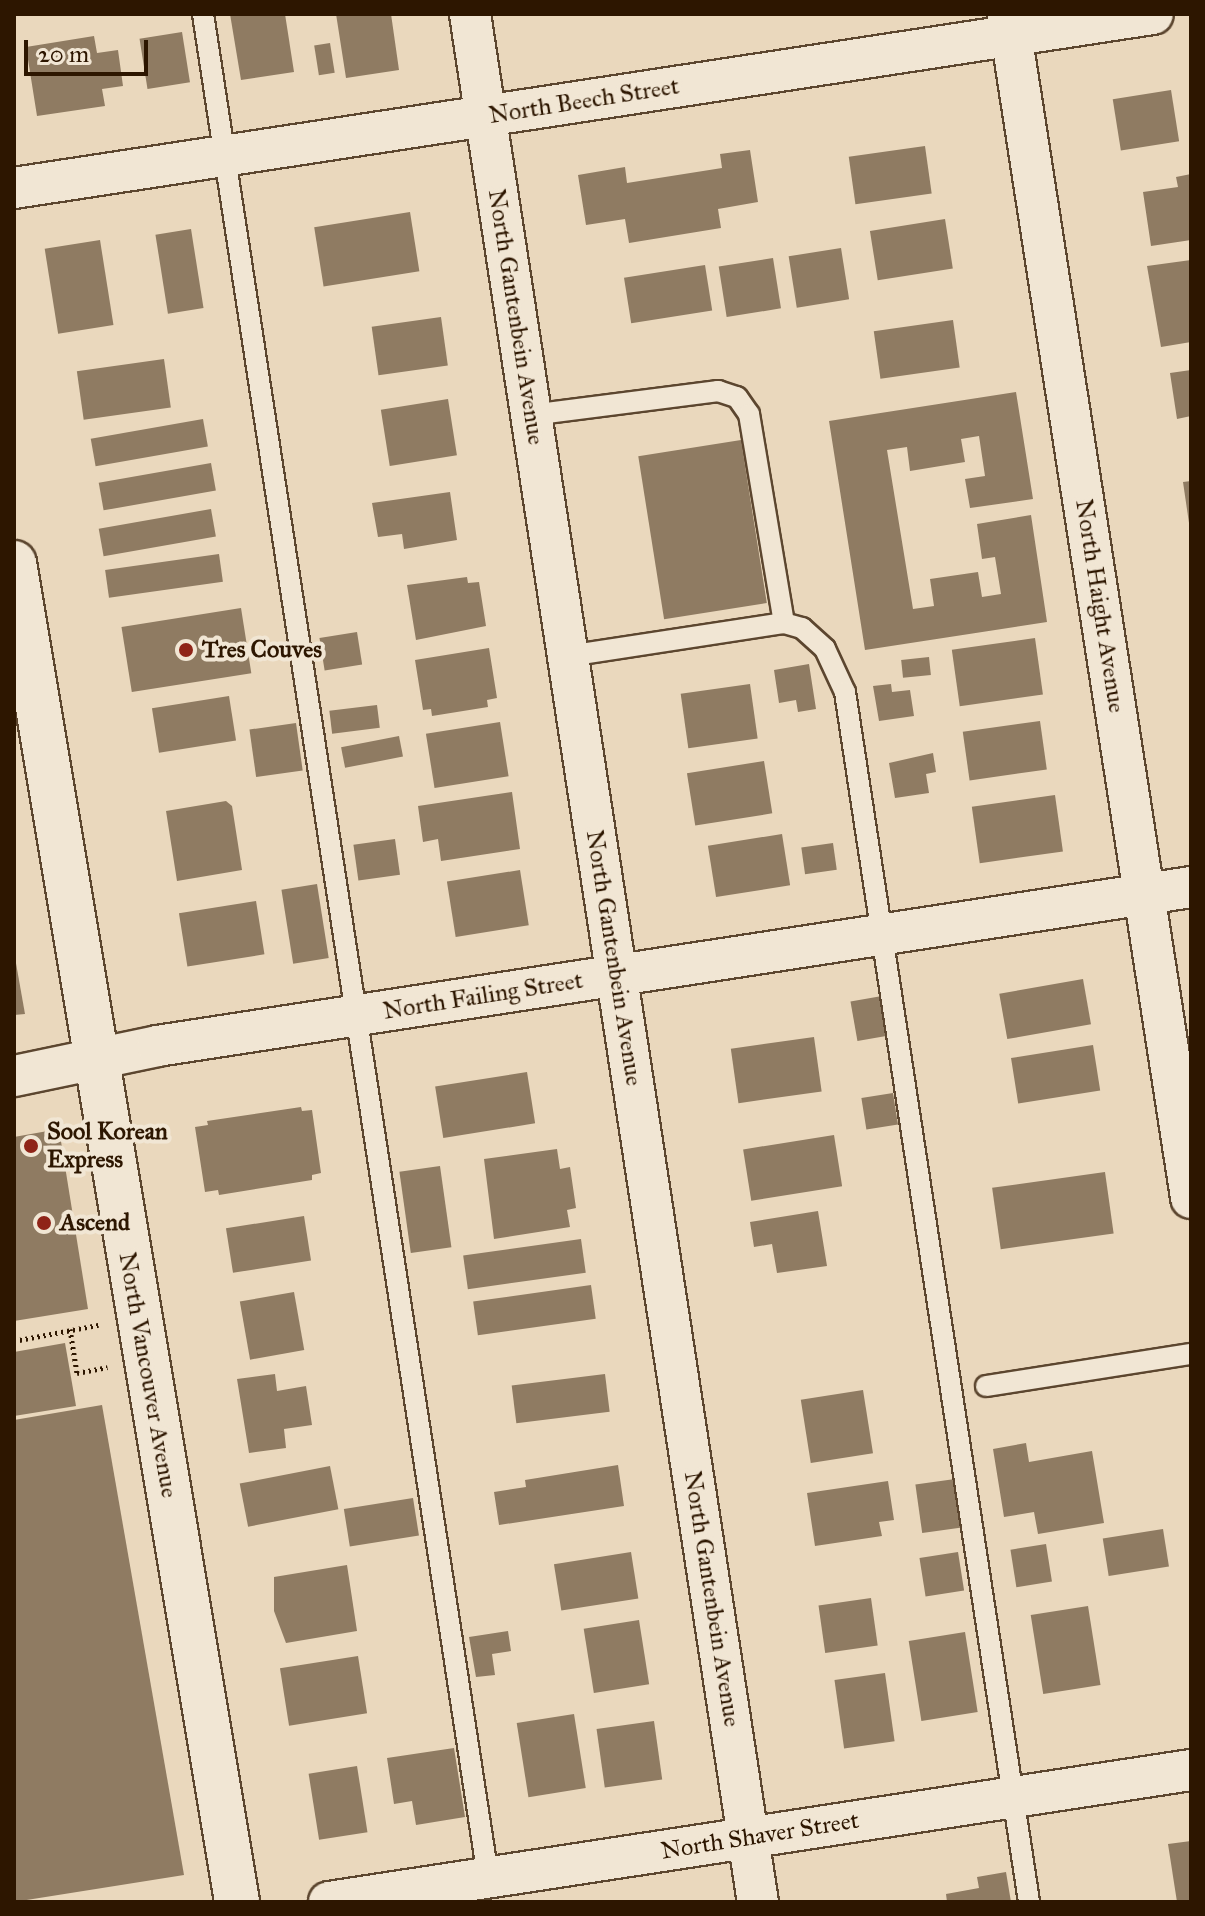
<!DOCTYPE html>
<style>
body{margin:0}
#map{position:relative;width:1205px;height:1916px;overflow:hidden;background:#ead8bd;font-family:"IM FELL Great Primer",serif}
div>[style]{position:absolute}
.building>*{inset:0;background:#8f7b62;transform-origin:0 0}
.path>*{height:5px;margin-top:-2.5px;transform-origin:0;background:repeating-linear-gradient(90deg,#2d1600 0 2px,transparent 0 6px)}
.roads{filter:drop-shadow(2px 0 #5c462f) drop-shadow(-2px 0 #5c462f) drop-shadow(0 2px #5c462f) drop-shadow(0 -2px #5c462f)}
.service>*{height:20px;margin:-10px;padding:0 10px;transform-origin:10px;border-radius:10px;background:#f1e6d4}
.minor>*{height:40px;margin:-20px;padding:0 20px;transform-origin:20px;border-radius:20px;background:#f1e6d4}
.secondary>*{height:44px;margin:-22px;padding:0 22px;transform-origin:22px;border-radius:22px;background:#f1e6d4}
.dots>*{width:22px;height:22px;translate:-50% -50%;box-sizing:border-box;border:4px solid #f1e6d4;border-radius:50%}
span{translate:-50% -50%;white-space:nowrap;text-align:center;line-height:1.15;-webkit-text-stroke:8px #f1e6d4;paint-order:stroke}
.street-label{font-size:24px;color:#2d1600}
.poi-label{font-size:24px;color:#2d1600;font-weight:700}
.left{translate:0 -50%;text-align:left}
.frame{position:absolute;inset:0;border:16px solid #2d1600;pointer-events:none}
.scale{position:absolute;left:24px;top:40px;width:124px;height:36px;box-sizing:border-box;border:4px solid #2d1600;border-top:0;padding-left:10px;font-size:24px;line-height:28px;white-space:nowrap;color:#2d1600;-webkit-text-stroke:6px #f1e6d4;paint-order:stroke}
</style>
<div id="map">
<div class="building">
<div style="clip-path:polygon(230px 14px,285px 14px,294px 72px,241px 80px)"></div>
<div style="clip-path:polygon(336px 14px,391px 14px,399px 70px,346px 78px)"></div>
<div style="left:182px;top:32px;width:51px;height:43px;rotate:81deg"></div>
<div style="clip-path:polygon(94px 36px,97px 53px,118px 50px,123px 86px,102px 89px,105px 106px,37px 116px,26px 47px)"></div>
<div style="left:330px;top:43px;width:30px;height:16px;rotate:81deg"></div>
<div style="left:1171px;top:90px;width:52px;height:59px;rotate:81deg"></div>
<div style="left:925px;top:146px;width:48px;height:77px;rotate:82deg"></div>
<div style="clip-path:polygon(750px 150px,758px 202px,718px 209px,721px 228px,629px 243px,625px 219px,586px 225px,578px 175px,625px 167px,627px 183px,722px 168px,720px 154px)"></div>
<div style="clip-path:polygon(1191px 174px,1191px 240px,1151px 246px,1143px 192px,1178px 187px,1176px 177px)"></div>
<div style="left:410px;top:212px;width:60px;height:97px;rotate:81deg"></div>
<div style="left:945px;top:219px;width:50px;height:76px;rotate:81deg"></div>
<div style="left:191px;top:229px;width:80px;height:36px;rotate:81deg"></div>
<div style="left:100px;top:240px;width:86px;height:56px;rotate:81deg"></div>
<div style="left:841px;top:248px;width:52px;height:53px;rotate:81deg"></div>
<div style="left:773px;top:258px;width:51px;height:55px;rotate:81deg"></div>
<div style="clip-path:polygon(1191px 260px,1191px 342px,1161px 347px,1147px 266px)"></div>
<div style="left:705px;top:265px;width:46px;height:82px;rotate:81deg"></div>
<div style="left:441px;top:317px;width:49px;height:70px;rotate:82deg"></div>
<div style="left:953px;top:320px;width:48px;height:80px;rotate:82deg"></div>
<div style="left:164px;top:359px;width:49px;height:88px;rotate:82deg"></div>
<div style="clip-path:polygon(1191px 370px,1191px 416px,1177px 419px,1170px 373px)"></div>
<div style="clip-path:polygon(1016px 392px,1033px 499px,970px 508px,965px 479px,985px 476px,979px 436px,961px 439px,965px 462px,910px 471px,907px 447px,887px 450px,913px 609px,934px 606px,930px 579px,978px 572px,982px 597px,1001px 594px,995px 557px,982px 559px,977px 524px,1031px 515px,1047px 622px,865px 650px,829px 421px)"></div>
<div style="left:448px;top:399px;width:57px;height:68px;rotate:81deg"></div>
<div style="left:203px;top:419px;width:28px;height:114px;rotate:80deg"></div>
<div style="left:741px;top:440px;width:165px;height:104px;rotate:81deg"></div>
<div style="left:211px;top:463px;width:28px;height:114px;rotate:80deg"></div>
<div style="clip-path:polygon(1191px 481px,1191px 523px,1189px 523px,1183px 482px)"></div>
<div style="clip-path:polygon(450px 492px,457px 540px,404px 549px,402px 534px,378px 537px,372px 503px)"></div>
<div style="left:211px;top:509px;width:28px;height:114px;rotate:80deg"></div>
<div style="left:219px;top:554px;width:28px;height:115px;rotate:82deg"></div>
<div style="clip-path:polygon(467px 577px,468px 583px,479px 582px,486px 626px,416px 640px,407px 585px)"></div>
<div style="left:241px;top:608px;width:66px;height:121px;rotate:81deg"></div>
<div style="left:357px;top:632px;width:33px;height:38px;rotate:81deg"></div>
<div style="left:1035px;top:638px;width:57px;height:84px;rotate:82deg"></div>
<div style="clip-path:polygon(489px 648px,497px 698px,487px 700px,488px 707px,432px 716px,431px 709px,423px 710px,415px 660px)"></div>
<div style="left:929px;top:657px;width:18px;height:28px;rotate:84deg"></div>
<div style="clip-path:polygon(809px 664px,816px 709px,798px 712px,796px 700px,779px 703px,774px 670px)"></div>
<div style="left:750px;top:684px;width:55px;height:70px;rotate:82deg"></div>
<div style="clip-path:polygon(891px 684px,892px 692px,910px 690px,914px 716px,879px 721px,873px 686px)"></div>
<div style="left:229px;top:696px;width:45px;height:78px;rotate:81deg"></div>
<div style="left:377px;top:705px;width:23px;height:48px;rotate:83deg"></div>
<div style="left:1040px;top:721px;width:49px;height:78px;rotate:82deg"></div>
<div style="left:500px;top:722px;width:55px;height:75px;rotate:81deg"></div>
<div style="left:296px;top:723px;width:48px;height:47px;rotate:82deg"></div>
<div style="left:399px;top:736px;width:21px;height:59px;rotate:79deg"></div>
<div style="clip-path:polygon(933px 753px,936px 772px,926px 774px,929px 793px,895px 798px,889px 763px)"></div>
<div style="left:764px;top:761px;width:53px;height:78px;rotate:81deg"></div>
<div style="clip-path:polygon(512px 792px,520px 849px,441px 861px,438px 839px,423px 842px,418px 806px)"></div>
<div style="left:1055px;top:795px;width:57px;height:84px;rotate:82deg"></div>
<div style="clip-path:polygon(226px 801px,232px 806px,242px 870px,177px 881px,166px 811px)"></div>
<div style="left:782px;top:834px;width:52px;height:75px;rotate:81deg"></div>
<div style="left:395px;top:839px;width:36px;height:42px;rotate:82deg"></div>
<div style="left:833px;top:843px;width:27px;height:32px;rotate:82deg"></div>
<div style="left:520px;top:870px;width:56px;height:74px;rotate:81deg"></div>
<div style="left:317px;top:884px;width:75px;height:36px;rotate:81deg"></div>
<div style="left:256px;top:901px;width:54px;height:78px;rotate:81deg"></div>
<div style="clip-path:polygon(14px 952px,25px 1014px,14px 1015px)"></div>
<div style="left:1083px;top:979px;width:46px;height:85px;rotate:80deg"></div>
<div style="left:882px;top:996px;width:40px;height:32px;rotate:80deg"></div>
<div style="left:814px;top:1037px;width:55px;height:84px;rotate:82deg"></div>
<div style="left:1093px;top:1045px;width:46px;height:83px;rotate:81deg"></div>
<div style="left:527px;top:1072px;width:52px;height:93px;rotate:81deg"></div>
<div style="left:893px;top:1093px;width:32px;height:32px;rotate:81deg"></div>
<div style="clip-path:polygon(301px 1107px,302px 1111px,312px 1110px,321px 1173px,312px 1175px,312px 1180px,219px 1195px,218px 1190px,205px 1192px,195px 1127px,208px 1125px,207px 1121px)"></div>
<div style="clip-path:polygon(59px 1129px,88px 1309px,14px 1321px,14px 1137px)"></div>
<div style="left:834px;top:1135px;width:52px;height:92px;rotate:81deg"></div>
<div style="clip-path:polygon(557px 1149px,560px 1169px,570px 1167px,576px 1208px,567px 1210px,570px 1227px,494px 1239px,484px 1159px)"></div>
<div style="left:440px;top:1166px;width:82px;height:41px;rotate:82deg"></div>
<div style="left:1105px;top:1172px;width:62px;height:114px;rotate:82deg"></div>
<div style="clip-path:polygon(818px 1211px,827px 1266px,777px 1273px,772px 1244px,754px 1247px,750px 1222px)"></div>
<div style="left:304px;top:1216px;width:45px;height:79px;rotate:81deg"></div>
<div style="left:581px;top:1239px;width:34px;height:119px;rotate:82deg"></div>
<div style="left:591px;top:1285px;width:34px;height:119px;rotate:82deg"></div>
<div style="left:294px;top:1292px;width:59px;height:55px;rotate:80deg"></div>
<div style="clip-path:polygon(65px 1343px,76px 1406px,14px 1416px,14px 1352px)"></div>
<div style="clip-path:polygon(275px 1374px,277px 1391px,306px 1386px,312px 1425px,284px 1429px,286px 1448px,249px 1453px,237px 1379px)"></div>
<div style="left:605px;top:1374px;width:38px;height:94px;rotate:83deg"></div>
<div style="left:863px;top:1390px;width:64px;height:63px;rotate:81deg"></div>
<div style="clip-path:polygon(102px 1405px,184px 1875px,14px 1902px,14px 1420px)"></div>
<div style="clip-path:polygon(1026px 1443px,1029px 1462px,1092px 1451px,1104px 1523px,1038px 1534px,1034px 1512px,1004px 1517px,993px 1449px)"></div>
<div style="clip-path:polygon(618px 1465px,624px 1506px,499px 1525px,494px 1492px,526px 1487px,525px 1480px)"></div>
<div style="left:330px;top:1466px;width:44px;height:92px;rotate:79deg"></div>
<div style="left:955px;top:1479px;width:49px;height:40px;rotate:82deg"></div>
<div style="clip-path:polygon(888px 1481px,894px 1520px,879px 1522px,882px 1536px,815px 1546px,807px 1493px)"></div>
<div style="left:413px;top:1498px;width:38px;height:70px;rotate:81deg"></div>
<div style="left:1163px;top:1529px;width:38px;height:61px;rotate:81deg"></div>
<div style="left:1046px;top:1544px;width:38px;height:36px;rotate:81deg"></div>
<div style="left:631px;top:1552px;width:47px;height:78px;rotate:81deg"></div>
<div style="left:958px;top:1552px;width:39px;height:39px;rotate:81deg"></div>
<div style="clip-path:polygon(347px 1565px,357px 1631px,286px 1643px,274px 1611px,274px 1577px)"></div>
<div style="left:871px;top:1598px;width:48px;height:53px;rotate:82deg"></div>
<div style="left:1088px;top:1606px;width:80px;height:58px;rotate:81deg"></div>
<div style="left:639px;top:1620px;width:65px;height:56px;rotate:81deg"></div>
<div style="clip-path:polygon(508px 1631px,511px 1651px,492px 1654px,495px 1675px,476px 1677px,469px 1637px)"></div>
<div style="left:965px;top:1632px;width:81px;height:57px;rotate:81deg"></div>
<div style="left:358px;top:1656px;width:58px;height:79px;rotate:81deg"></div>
<div style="left:885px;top:1673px;width:69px;height:51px;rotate:82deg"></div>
<div style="left:574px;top:1714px;width:75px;height:58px;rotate:81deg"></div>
<div style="left:654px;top:1721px;width:59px;height:58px;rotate:82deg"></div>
<div style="clip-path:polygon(454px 1748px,465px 1817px,416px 1825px,412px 1801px,394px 1804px,387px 1758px)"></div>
<div style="left:357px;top:1766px;width:67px;height:49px;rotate:81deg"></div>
<div style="clip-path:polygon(1191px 1841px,1191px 1902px,1177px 1902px,1168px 1844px)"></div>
<div style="clip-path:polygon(1006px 1872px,1011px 1902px,947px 1902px,946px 1894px,979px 1888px,977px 1877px)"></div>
</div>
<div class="path">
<div style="left:70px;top:1329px;width:45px;rotate:81deg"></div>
<div style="left:77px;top:1373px;width:31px;rotate:-11deg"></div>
<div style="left:14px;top:1341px;width:86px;rotate:-10.8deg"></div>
</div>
<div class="roads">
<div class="service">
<div style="left:203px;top:14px;width:1885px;rotate:81.3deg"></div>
<div style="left:531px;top:415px;width:189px;rotate:-7.3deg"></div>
<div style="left:718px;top:391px;width:20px;rotate:18deg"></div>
<div style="left:737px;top:397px;width:21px;rotate:55deg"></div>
<div style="left:749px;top:414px;width:212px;rotate:80.5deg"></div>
<div style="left:568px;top:656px;width:219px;rotate:-8.7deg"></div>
<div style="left:784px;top:623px;width:19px;rotate:16deg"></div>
<div style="left:802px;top:628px;width:31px;rotate:42deg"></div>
<div style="left:825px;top:649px;width:47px;rotate:65.1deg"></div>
<div style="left:845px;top:692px;width:1224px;rotate:81.35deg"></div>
<div style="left:986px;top:1386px;width:207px;rotate:-8.9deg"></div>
</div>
<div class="minor">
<div style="left:470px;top:14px;width:1910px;rotate:81.33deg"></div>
<div style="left:1008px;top:14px;width:1198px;rotate:81.21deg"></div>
<div style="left:14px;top:188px;width:1152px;rotate:-8.69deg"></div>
<div style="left:14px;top:1076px;width:146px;rotate:-11.8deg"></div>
<div style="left:157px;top:1046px;width:1046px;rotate:-8.74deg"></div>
<div style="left:329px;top:1902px;width:872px;rotate:-8.71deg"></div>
</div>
<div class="secondary">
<div style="left:14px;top:563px;width:1357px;rotate:80.54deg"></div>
</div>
</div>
<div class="dots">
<div style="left:186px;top:650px;background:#8f2418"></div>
<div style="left:31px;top:1146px;background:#8f2418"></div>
<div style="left:44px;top:1223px;background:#8f2418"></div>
</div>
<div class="street-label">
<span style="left:584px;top:101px;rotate:-9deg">North Beech Street</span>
<span style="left:516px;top:317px;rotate:81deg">North Gantenbein Avenue</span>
<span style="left:1100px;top:606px;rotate:81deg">North Haight Avenue</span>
<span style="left:614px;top:958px;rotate:81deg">North Gantenbein Avenue</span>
<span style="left:483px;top:996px;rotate:-9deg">North Failing Street</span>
<span style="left:148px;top:1375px;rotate:80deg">North Vancouver Avenue</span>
<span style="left:712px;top:1599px;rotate:81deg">North Gantenbein Avenue</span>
<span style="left:760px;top:1836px;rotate:-9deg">North Shaver Street</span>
</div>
<div class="poi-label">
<span class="left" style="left:202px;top:650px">Tres Couves</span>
<span class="left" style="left:47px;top:1146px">Sool Korean<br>Express</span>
<span class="left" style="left:60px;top:1223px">Ascend</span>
</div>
<div class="frame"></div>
<div class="scale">20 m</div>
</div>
